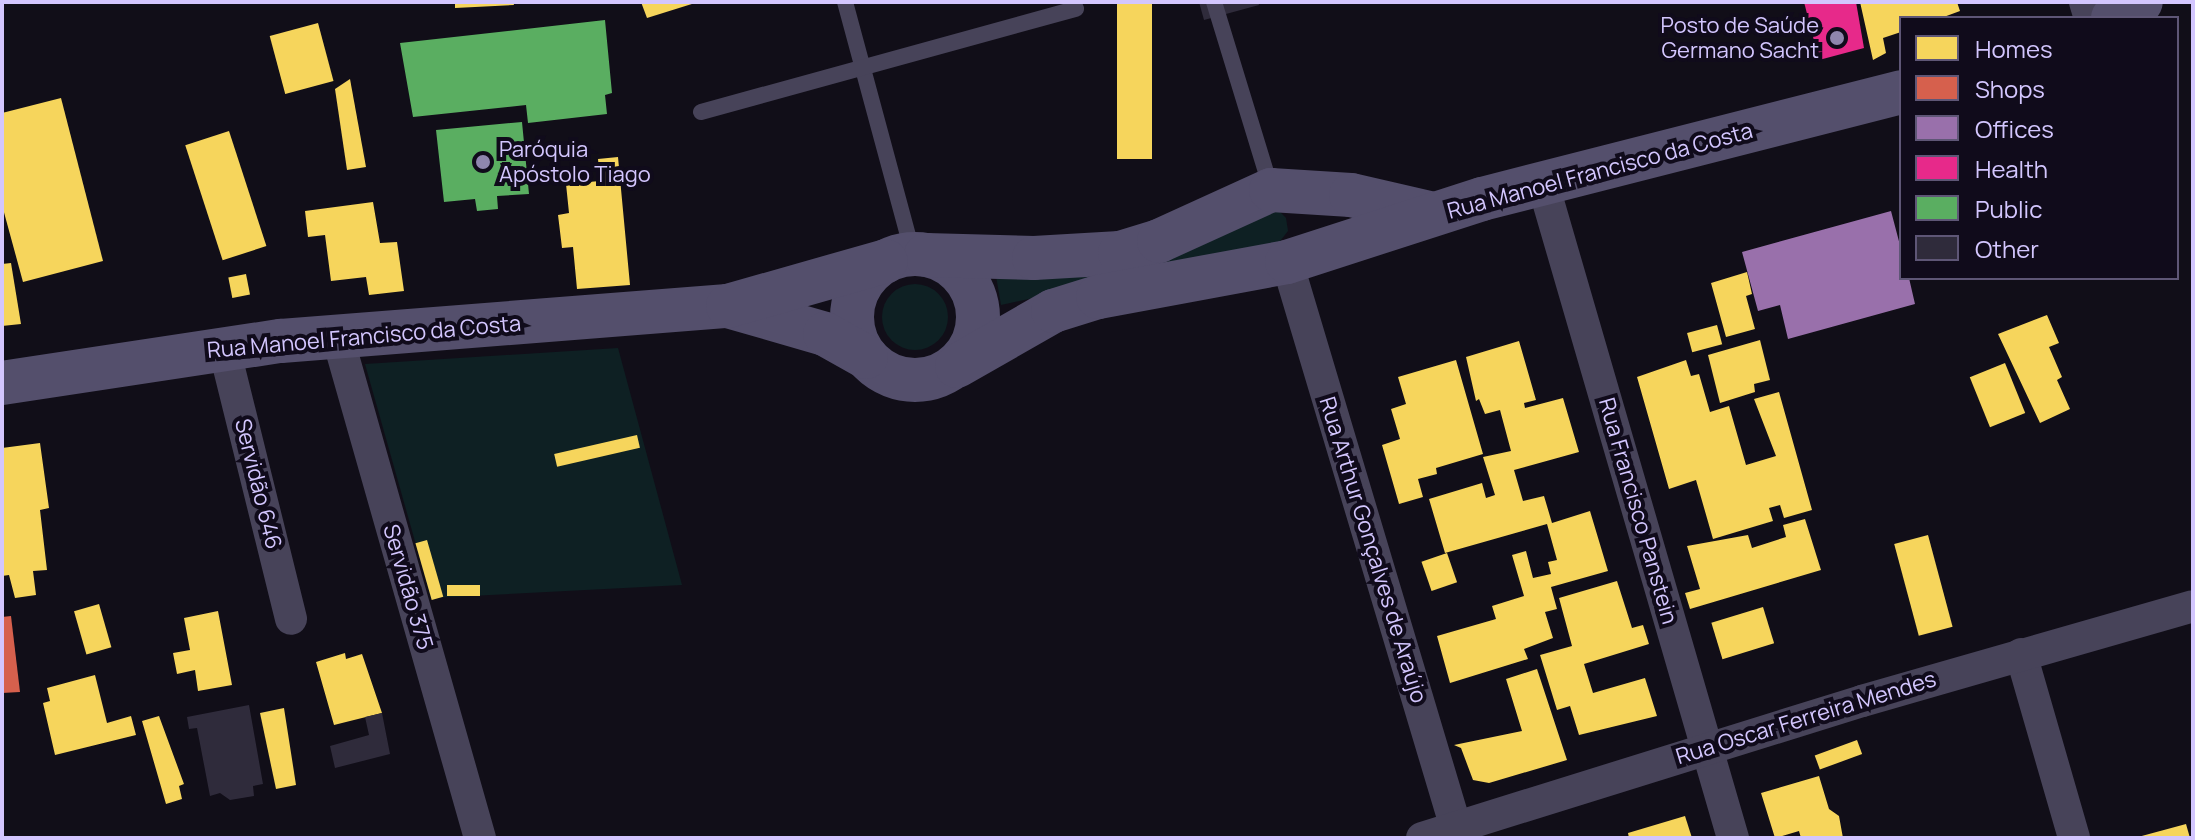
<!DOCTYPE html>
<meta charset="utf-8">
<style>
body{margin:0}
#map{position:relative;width:2195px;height:840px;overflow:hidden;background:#110e18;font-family:Manrope,sans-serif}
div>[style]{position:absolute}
.green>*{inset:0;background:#0e2023}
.round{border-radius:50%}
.homes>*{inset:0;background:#f6d55c;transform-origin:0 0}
.shops>*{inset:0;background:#d6604d}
.offices>*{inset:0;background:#9970ab}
.health>*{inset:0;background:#e7298a}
.public>*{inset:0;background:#5aae61}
.building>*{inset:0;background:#2f2b3b}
.service>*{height:16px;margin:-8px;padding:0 8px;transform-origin:8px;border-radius:8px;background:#474359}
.minor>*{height:32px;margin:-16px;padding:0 16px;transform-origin:16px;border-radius:16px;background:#474359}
.secondary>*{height:44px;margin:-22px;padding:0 22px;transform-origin:22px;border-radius:22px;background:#544f6c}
.secondary>.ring{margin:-22px;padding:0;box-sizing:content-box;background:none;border:44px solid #544f6c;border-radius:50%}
.dots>*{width:22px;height:22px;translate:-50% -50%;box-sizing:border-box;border:4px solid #100b1b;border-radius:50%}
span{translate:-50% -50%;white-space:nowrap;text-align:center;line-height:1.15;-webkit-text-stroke:8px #100b1b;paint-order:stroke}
.poi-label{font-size:22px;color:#d3c6fe}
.right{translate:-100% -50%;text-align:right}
.left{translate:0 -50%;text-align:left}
.street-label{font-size:22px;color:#d3c6fe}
.frame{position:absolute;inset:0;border:4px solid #d3c6fe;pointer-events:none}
.legend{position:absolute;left:1899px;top:16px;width:280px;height:264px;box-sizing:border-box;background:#100b1b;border:2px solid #5e5676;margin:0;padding:10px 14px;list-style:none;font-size:24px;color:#d3c6fe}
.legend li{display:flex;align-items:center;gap:16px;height:40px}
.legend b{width:40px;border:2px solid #5e5676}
</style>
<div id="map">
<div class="green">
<div style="clip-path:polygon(1277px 209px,1286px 218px,1288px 231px,1277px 245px,1001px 305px,996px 276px)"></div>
<div class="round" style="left:882px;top:284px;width:66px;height:66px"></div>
<div style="clip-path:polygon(618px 348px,682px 585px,431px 598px,365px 364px)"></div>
</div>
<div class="homes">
<div style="clip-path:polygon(455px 2px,513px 2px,514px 5px,455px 8px)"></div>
<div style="clip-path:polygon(641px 2px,695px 2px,695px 3px,647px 18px)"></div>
<div style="left:1117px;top:2px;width:35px;height:157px"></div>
<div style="clip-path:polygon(1860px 2px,1957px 2px,1960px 11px,1941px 18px,1901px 18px,1901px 32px,1883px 38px,1886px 53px,1873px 60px)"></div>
<div style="left:318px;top:23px;width:60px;height:50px;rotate:75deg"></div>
<div style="clip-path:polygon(350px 79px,366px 167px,347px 170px,335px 89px)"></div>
<div style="clip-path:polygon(61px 98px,103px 261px,23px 282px,2px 205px,2px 113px)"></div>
<div style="left:229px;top:131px;width:121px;height:46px;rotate:72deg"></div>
<div style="clip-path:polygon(618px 157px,630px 285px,577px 289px,573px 247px,562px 248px,558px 215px,569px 213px,566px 184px,600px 181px,598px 159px)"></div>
<div style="clip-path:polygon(373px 202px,380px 243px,397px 242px,404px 291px,369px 295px,366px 277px,331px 281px,325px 235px,308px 237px,305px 211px)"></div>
<div style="clip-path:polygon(11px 263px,21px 324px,2px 326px,2px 264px)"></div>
<div style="clip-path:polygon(1747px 272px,1752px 294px,1746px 296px,1755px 329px,1726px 337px,1711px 283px)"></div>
<div style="left:246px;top:274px;width:21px;height:18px;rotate:79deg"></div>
<div style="clip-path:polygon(2047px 315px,2059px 343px,2049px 347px,2062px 377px,2057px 380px,2070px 409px,2040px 423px,1998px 334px)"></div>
<div style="left:1717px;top:325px;width:20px;height:31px;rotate:75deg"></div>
<div style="clip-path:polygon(1760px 340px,1770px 380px,1754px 384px,1755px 392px,1720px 403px,1708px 355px)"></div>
<div style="clip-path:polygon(1519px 341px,1536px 400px,1524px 403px,1525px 408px,1563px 398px,1579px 452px,1514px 470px,1523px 501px,1544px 496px,1552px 523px,1590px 511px,1608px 571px,1551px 587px,1557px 609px,1545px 612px,1553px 638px,1524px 649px,1528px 659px,1450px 683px,1437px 636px,1496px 619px,1492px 606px,1524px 596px,1512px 555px,1526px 551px,1533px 578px,1551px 574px,1548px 562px,1557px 560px,1547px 524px,1445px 553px,1429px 499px,1482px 483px,1486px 498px,1495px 495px,1483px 457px,1511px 451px,1500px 410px,1485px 414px,1479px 399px,1476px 401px,1466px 357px)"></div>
<div style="clip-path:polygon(1456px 360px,1483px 454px,1436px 468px,1437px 474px,1418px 479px,1423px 497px,1399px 504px,1382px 445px,1400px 439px,1391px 409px,1406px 404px,1398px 377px)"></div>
<div style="clip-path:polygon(1686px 360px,1691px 376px,1699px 374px,1710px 412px,1729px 406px,1746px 465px,1776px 456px,1754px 399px,1779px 392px,1812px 510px,1784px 518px,1780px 505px,1769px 508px,1773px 521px,1713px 539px,1696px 480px,1669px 489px,1637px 377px)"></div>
<div style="left:2005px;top:363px;width:54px;height:38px;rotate:68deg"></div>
<div style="left:637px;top:435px;width:13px;height:85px;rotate:77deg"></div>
<div style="clip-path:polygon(40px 443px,49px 508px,40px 510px,47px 570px,33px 571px,36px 595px,15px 598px,9px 575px,2px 576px,2px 448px)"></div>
<div style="clip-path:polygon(1805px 519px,1821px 570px,1690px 609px,1685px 593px,1700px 589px,1687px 546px,1748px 535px,1752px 548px,1786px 537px,1783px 525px)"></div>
<div style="left:1928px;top:535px;width:95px;height:35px;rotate:75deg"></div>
<div style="left:427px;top:540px;width:59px;height:12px;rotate:74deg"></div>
<div style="left:1447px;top:553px;width:31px;height:27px;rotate:71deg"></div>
<div style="clip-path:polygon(1617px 581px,1632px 628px,1643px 625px,1649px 644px,1584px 664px,1593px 693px,1645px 678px,1657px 716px,1579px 735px,1570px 706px,1557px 710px,1540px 655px,1572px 646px,1559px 598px)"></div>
<div style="left:480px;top:585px;width:11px;height:33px;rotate:90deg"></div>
<div style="left:99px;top:604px;width:45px;height:26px;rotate:74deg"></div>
<div style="left:1763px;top:607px;width:38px;height:54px;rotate:73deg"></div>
<div style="clip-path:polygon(218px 611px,232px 685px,198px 691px,195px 670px,177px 674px,173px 653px,190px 650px,184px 618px)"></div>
<div style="clip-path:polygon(345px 653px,346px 659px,362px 654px,382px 713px,334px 725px,316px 662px)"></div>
<div style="clip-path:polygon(1537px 669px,1567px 760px,1489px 783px,1473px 780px,1461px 748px,1454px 745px,1522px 731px,1506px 679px)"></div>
<div style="clip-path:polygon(95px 675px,107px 723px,131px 716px,136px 735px,55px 755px,43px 703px,50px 701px,47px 688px)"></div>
<div style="clip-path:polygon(284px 708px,296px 785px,276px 789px,260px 713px)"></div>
<div style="clip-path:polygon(159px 716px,184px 784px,179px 786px,182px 799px,166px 804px,142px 721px)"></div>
<div style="left:1857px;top:740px;width:15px;height:45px;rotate:70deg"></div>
<div style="clip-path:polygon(1819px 776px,1829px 809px,1839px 816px,1843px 838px,1801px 838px,1799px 831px,1775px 838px,1761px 793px)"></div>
<div style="clip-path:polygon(1685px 816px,1692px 838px,1629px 838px,1628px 833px)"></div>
<div style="clip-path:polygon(2186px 824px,2190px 838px,2138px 838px,2138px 837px)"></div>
</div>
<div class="shops">
<div style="clip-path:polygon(11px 616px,20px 692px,2px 693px,2px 617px)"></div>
</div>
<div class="offices">
<div style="clip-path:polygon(1891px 211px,1901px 249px,1901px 278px,1909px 278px,1915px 304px,1788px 339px,1780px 305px,1758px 311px,1742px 252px)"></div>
</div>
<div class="health">
<div style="clip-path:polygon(1804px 2px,1856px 2px,1864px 48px,1819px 60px)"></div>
</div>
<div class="public">
<div style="clip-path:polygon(605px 20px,612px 93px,605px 95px,607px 114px,528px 123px,526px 105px,413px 117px,400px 43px)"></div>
<div style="clip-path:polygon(522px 122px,529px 194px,497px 196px,498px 209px,477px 211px,475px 199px,444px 202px,436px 130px)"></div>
</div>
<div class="building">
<div style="clip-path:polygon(1199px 2px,1258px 2px,1259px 5px,1204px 20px)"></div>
<div style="clip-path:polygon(249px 705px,263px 784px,253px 786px,254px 796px,230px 800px,220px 793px,210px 796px,197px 728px,189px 729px,187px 717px)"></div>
<div style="clip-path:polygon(382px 713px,390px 754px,335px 768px,330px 746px,369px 735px,365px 717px)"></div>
</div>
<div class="service">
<div style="left:845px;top:2px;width:261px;rotate:74.9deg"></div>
<div style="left:1214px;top:2px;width:195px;rotate:73deg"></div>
<div style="left:701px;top:112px;width:389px;rotate:-15.4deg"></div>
</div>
<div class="minor">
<div style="left:2085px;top:2px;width:17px;rotate:73deg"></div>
<div style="left:1543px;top:184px;width:681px;rotate:73.8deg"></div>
<div style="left:1287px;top:262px;width:601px;rotate:73.37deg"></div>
<div style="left:337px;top:335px;width:523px;rotate:74.13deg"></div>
<div style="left:224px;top:348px;width:279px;rotate:76.1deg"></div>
<div style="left:2021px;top:654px;width:191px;rotate:73.9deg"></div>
<div style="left:1422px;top:838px;width:461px;rotate:-17.3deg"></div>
<div style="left:1862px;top:701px;width:344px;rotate:-16deg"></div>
</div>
<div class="secondary">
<div style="left:2113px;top:18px;width:32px;rotate:-30deg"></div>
<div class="ring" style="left:852px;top:254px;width:82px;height:82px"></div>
<div style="left:926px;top:255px;width:108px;rotate:1.6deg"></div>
<div style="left:1034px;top:258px;width:86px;rotate:-3.3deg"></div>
<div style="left:1120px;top:253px;width:41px;rotate:-17.1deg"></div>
<div style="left:1159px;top:241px;width:123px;rotate:-24.5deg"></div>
<div style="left:1271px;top:190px;width:80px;rotate:3.6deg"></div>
<div style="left:1351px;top:195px;width:80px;rotate:13deg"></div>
<div style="left:728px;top:306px;width:101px;rotate:16.1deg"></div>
<div style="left:825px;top:334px;width:47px;rotate:29.3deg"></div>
<div style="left:957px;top:366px;width:111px;rotate:-29.8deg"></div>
<div style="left:1053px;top:311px;width:47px;rotate:-17.3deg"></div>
<div style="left:1098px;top:297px;width:192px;rotate:-10.5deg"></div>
<div style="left:1287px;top:262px;width:205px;rotate:-17.9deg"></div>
<div style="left:1482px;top:199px;width:432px;rotate:-14.3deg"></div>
<div style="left:2px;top:383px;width:282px;rotate:-8.6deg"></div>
<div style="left:281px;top:341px;width:448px;rotate:-4.5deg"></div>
<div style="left:728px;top:306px;width:164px;rotate:-15.9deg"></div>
</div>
<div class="dots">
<div style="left:1837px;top:38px;background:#8f86ae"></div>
<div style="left:483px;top:162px;background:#8f86ae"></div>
</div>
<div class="poi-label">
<span class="right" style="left:1819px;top:38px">Posto de Saúde<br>Germano Sacht</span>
<span class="left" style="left:499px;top:162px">Paróquia<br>Apóstolo Tiago</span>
</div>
<div class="street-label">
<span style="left:1600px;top:171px;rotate:-15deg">Rua Manoel Francisco da Costa</span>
<span style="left:364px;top:337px;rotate:-5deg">Rua Manoel Francisco da Costa</span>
<span style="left:258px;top:484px;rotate:76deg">Servidão 646</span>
<span style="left:1638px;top:511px;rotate:74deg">Rua Francisco Panstein</span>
<span style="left:1373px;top:550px;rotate:73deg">Rua Arthur Gonçalves de Araújo</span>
<span style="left:408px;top:587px;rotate:74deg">Servidão 375</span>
<span style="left:1806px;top:718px;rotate:-17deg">Rua Oscar Ferreira Mendes</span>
</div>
<div class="frame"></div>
<ul class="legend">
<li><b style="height:22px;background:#f6d55c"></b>Homes</li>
<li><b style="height:22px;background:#d6604d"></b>Shops</li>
<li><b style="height:22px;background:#9970ab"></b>Offices</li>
<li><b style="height:22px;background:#e7298a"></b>Health</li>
<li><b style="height:22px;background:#5aae61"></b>Public</li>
<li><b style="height:22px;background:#2f2b3b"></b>Other</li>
</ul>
</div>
